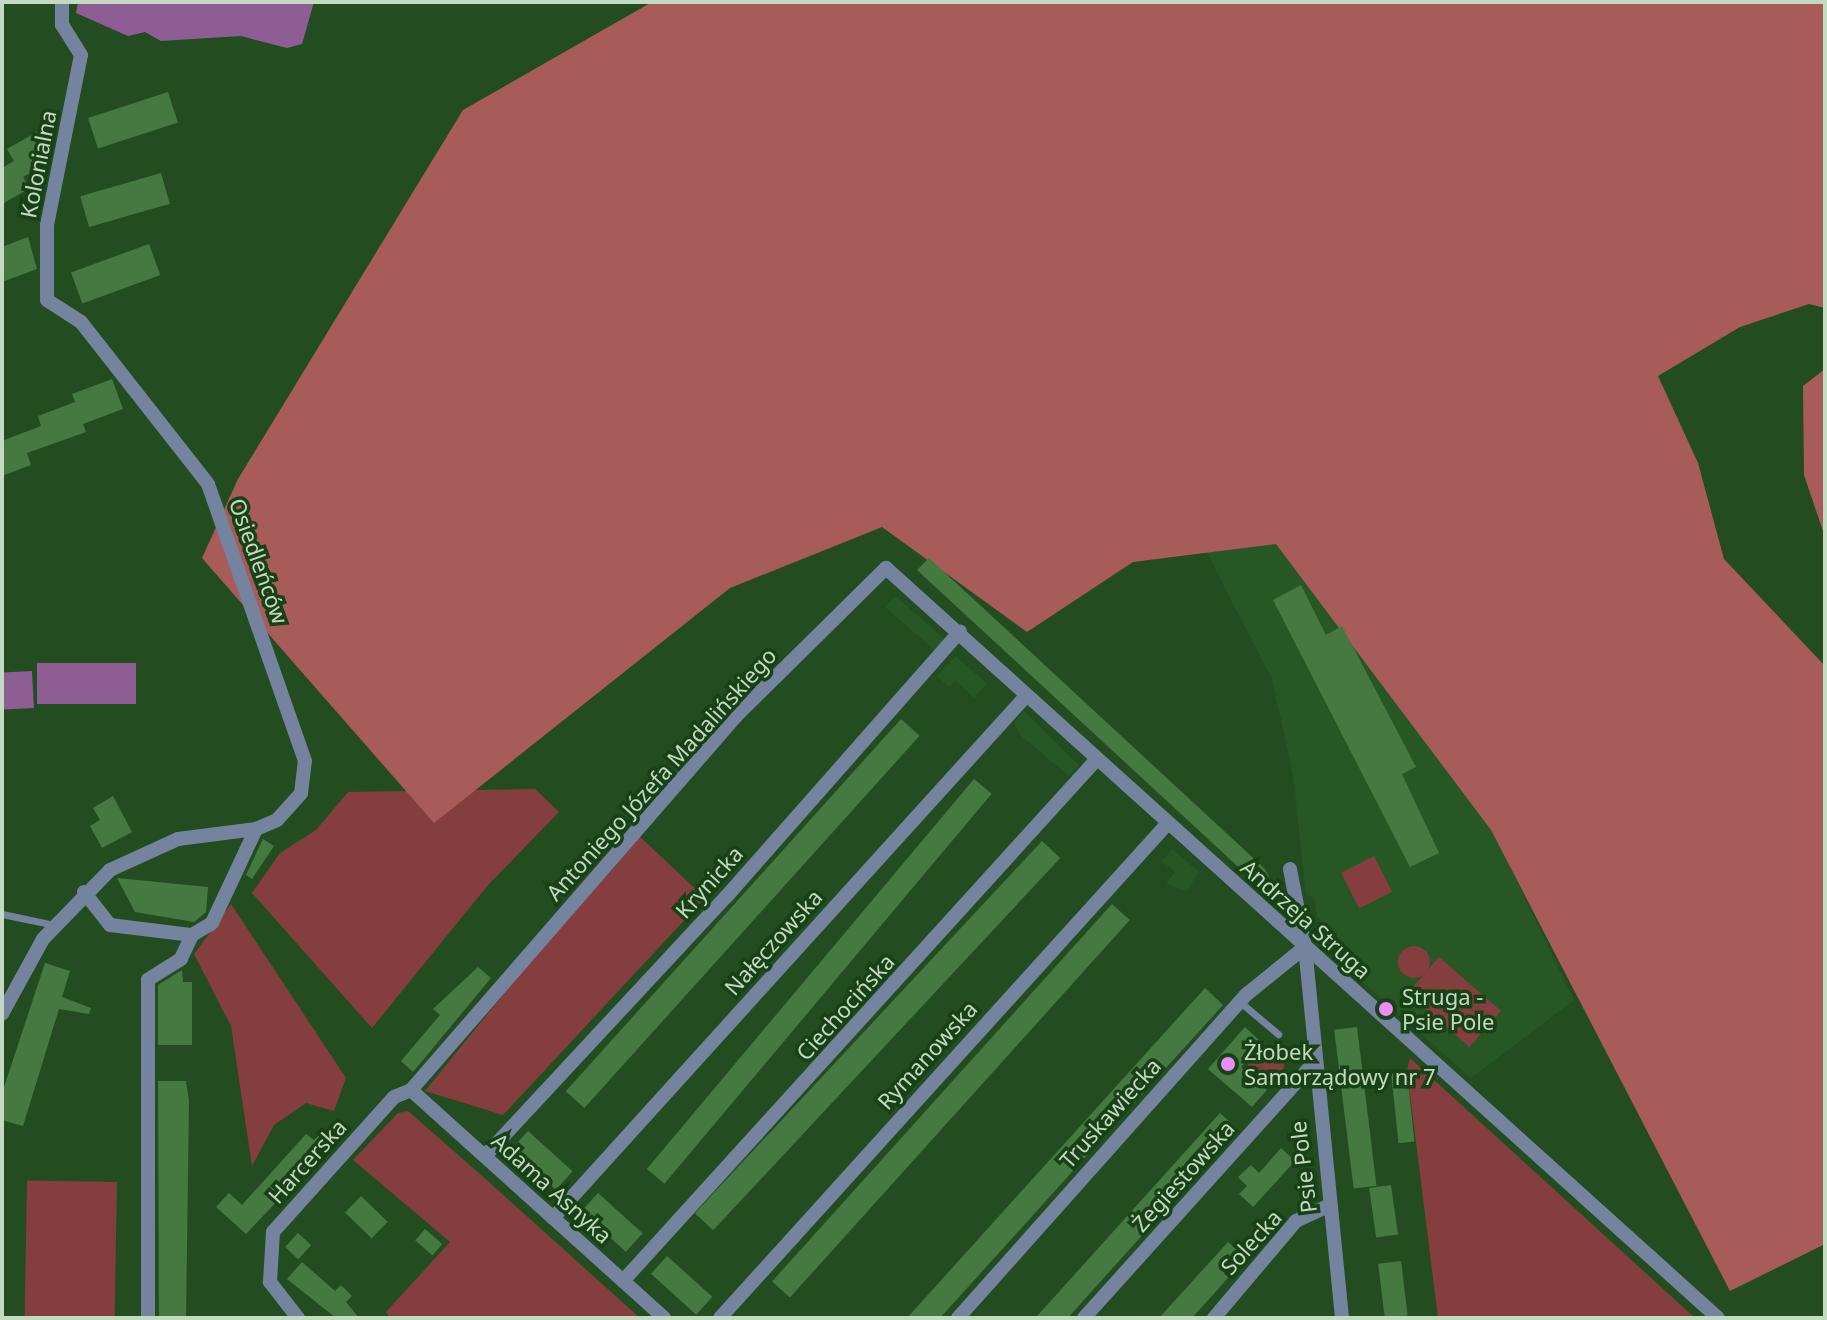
<!DOCTYPE html>
<meta charset="utf-8">
<style>
body{margin:0}
#map{position:relative;width:1827px;height:1320px;overflow:hidden;background:#234d20;font-family:"Noto Sans",sans-serif}
div>[style]{position:absolute}
.built>*{inset:0;background:#275724;transform-origin:0 0}
.green>*{inset:0;background:#843e3d;transform-origin:0 0}
.round{border-radius:50%}
.forest>*{inset:0;background:#a85c5a}
.water>*{inset:0;background:#8d5d94;transform-origin:0 0}
.building>*{inset:0;background:#467942;transform-origin:0 0}
.lane>*{height:7px;margin:-3.5px;padding:0 3.5px;transform-origin:3.5px;border-radius:3.5px;background:#74839e}
.street>*{height:14px;margin:-7px;padding:0 7px;transform-origin:7px;border-radius:7px;background:#74839e}
.dots>*{width:22px;height:22px;translate:-50% -50%;box-sizing:border-box;border:4px solid #184216;border-radius:50%}
span{translate:-50% -50%;white-space:nowrap;text-align:center;line-height:1.15;-webkit-text-stroke:7px #184216;paint-order:stroke}
.street-label{font-size:22px;color:#c3dac1}
.poi-label{font-size:22px;color:#c3dac1}
.left{translate:0 -50%;text-align:left}
.frame{position:absolute;inset:0;border:4px solid #c3dac1;pointer-events:none}
</style>
<div id="map">
<div class="built">
<div style="clip-path:polygon(1294px 462px,1502px 851px,1574px 1000px,1471px 1078px,1357px 977px,1367px 967px,1317px 917px,1314px 897px,1306px 895px,1293px 774px,1272px 679px,1192px 524px)"></div>
<div style="left:895px;top:596px;width:65px;height:15px;rotate:41deg"></div>
<div style="clip-path:polygon(956px 656px,987px 684px,974px 698px,955px 680px,949px 687px,937px 676px)"></div>
<div style="clip-path:polygon(1024px 711px,1079px 765px,1069px 776px,1021px 736px,1014px 722px)"></div>
<div style="clip-path:polygon(1172px 849px,1199px 872px,1186px 892px,1166px 883px,1175px 872px,1162px 861px)"></div>
</div>
<div class="green">
<div style="clip-path:polygon(535px 789px,559px 812px,488px 885px,372px 1028px,252px 893px,280px 853px,316px 830px,348px 792px)"></div>
<div style="clip-path:polygon(635px 832px,705px 898px,503px 1115px,425px 1091px)"></div>
<div style="left:1374px;top:856px;width:40px;height:37px;rotate:63deg"></div>
<div style="clip-path:polygon(231px 904px,346px 1078px,334px 1111px,306px 1103px,274px 1125px,252px 1166px,231px 1026px,194px 954px)"></div>
<div class="round" style="left:1398px;top:946px;width:32px;height:32px"></div>
<div style="left:1439px;top:957px;width:82px;height:48px;rotate:41deg"></div>
<div class="round" style="left:1248px;top:1047px;width:36px;height:36px"></div>
<div style="clip-path:polygon(1410px 1058px,1695px 1318px,1438px 1318px,1407px 1070px)"></div>
<div style="clip-path:polygon(408px 1111px,481px 1175px,640px 1318px,390px 1318px,386px 1312px,450px 1242px,353px 1160px,398px 1113px)"></div>
<div style="left:117px;top:1182px;width:136px;height:90px;rotate:91deg"></div>
</div>
<div class="forest">
<div style="clip-path:polygon(652px 2px,1825px 2px,1825px 308px,1809px 304px,1740px 327px,1658px 376px,1698px 463px,1724px 559px,1825px 666px,1825px 1244px,1730px 1291px,1491px 830px,1276px 544px,1133px 562px,1027px 632px,882px 527px,730px 588px,434px 823px,202px 558px,238px 479px,463px 110px)"></div>
<div style="clip-path:polygon(1825px 369px,1825px 537px,1804px 475px,1803px 386px)"></div>
</div>
<div class="water">
<div style="clip-path:polygon(78px 2px,314px 2px,302px 44px,287px 48px,241px 36px,161px 41px,145px 32px,128px 36px,76px 13px)"></div>
<div style="left:136px;top:663px;width:41px;height:99px;rotate:90deg"></div>
<div style="left:32px;top:671px;width:37px;height:30px;rotate:87deg"></div>
</div>
<div class="building">
<div style="left:168px;top:92px;width:32px;height:84px;rotate:72deg"></div>
<div style="clip-path:polygon(42px 129px,52px 147px,49px 162px,23px 177px,30px 188px,2px 204px,2px 168px,14px 161px,7px 149px)"></div>
<div style="left:161px;top:173px;width:32px;height:84px;rotate:74deg"></div>
<div style="clip-path:polygon(28px 237px,37px 269px,2px 282px,2px 247px)"></div>
<div style="left:149px;top:244px;width:33px;height:83px;rotate:70deg"></div>
<div style="clip-path:polygon(112px 379px,123px 409px,83px 424px,86px 432px,27px 453px,31px 465px,2px 476px,2px 441px,41px 426px,38px 416px,75px 402px,72px 394px)"></div>
<div style="clip-path:polygon(929px 558px,1264px 868px,1269px 876px,1260px 887px,917px 570px)"></div>
<div style="clip-path:polygon(1301px 585px,1326px 635px,1342px 626px,1416px 767px,1402px 774px,1439px 853px,1410px 867px,1273px 600px)"></div>
<div style="left:901px;top:719px;width:25px;height:501px;rotate:42deg"></div>
<div style="left:974px;top:779px;width:23px;height:509px;rotate:40deg"></div>
<div style="clip-path:polygon(113px 796px,132px 832px,102px 848px,90px 826px,100px 820px,93px 808px)"></div>
<div style="clip-path:polygon(263px 839px,274px 846px,252px 879px,246px 875px)"></div>
<div style="left:1042px;top:841px;width:25px;height:509px;rotate:43deg"></div>
<div style="clip-path:polygon(117px 878px,208px 887px,206px 912px,194px 922px,135px 912px)"></div>
<div style="left:1112px;top:904px;width:24px;height:508px;rotate:42deg"></div>
<div style="clip-path:polygon(45px 963px,70px 971px,62px 997px,91px 1008px,89px 1014px,59px 1009px,23px 1126px,2px 1120px,2px 1093px)"></div>
<div style="clip-path:polygon(478px 967px,491px 978px,413px 1072px,401px 1061px,440px 1015px,433px 1009px)"></div>
<div style="clip-path:polygon(182px 970px,183px 982px,192px 982px,192px 1045px,158px 1045px,158px 985px)"></div>
<div style="clip-path:polygon(1205px 988px,1223px 1005px,1146px 1090px,940px 1318px,907px 1318px)"></div>
<div style="clip-path:polygon(1245px 1027px,1262px 1043px,1241px 1067px,1267px 1090px,1252px 1107px,1208px 1069px)"></div>
<div style="left:1357px;top:1027px;width:160px;height:23px;rotate:83deg"></div>
<div style="left:1407px;top:1071px;width:71px;height:16px;rotate:84deg"></div>
<div style="clip-path:polygon(158px 1081px,186px 1081px,189px 1101px,186px 1318px,159px 1318px)"></div>
<div style="left:1220px;top:1113px;width:24px;height:277px;rotate:42deg"></div>
<div style="clip-path:polygon(325px 1130px,334px 1141px,246px 1234px,216px 1207px,229px 1193px,242px 1205px,306px 1134px,314px 1140px)"></div>
<div style="left:528px;top:1131px;width:60px;height:25px;rotate:42deg"></div>
<div style="clip-path:polygon(1281px 1148px,1295px 1161px,1253px 1207px,1239px 1194px,1247px 1186px,1238px 1177px,1251px 1165px,1259px 1173px)"></div>
<div style="left:1391px;top:1185px;width:50px;height:22px;rotate:82deg"></div>
<div style="left:598px;top:1193px;width:60px;height:25px;rotate:42deg"></div>
<div style="left:361px;top:1196px;width:37px;height:23px;rotate:44deg"></div>
<div style="left:425px;top:1229px;width:23px;height:15px;rotate:41deg"></div>
<div style="left:298px;top:1233px;width:18px;height:19px;rotate:43deg"></div>
<div style="clip-path:polygon(1228px 1242px,1246px 1258px,1192px 1318px,1159px 1318px)"></div>
<div style="left:667px;top:1256px;width:61px;height:24px;rotate:42deg"></div>
<div style="left:1401px;top:1261px;width:55px;height:23px;rotate:83deg"></div>
<div style="clip-path:polygon(302px 1262px,335px 1291px,341px 1285px,352px 1296px,346px 1302px,359px 1318px,336px 1318px,287px 1279px)"></div>
</div>
<div class="lane">
<div style="left:2px;top:914px;width:53px;rotate:11.9deg"></div>
<div style="left:1240px;top:1002px;width:50px;rotate:40.1deg"></div>
</div>
<div class="street">
<div style="left:1290px;top:869px;width:79px;rotate:79.1deg"></div>
<div style="left:1305px;top:947px;width:373px;rotate:84.3deg"></div>
<div style="left:84px;top:892px;width:42px;rotate:51.8deg"></div>
<div style="left:110px;top:925px;width:83px;rotate:7deg"></div>
<div style="left:192px;top:935px;width:26px;rotate:115deg"></div>
<div style="left:181px;top:959px;width:39px;rotate:148deg"></div>
<div style="left:148px;top:980px;width:338px;rotate:90deg"></div>
<div style="left:192px;top:935px;width:23px;rotate:-31deg"></div>
<div style="left:212px;top:923px;width:104px;rotate:-64.9deg"></div>
<div style="left:2px;top:1014px;width:85px;rotate:-61.3deg"></div>
<div style="left:43px;top:939px;width:96px;rotate:-45.8deg"></div>
<div style="left:110px;top:870px;width:75px;rotate:-24.5deg"></div>
<div style="left:178px;top:839px;width:79px;rotate:-7.3deg"></div>
<div style="left:256px;top:829px;width:23px;rotate:-23deg"></div>
<div style="left:277px;top:820px;width:36px;rotate:-48deg"></div>
<div style="left:301px;top:793px;width:32px;rotate:-83deg"></div>
<div style="left:305px;top:761px;width:293px;rotate:-109.3deg"></div>
<div style="left:208px;top:484px;width:206px;rotate:-128.1deg"></div>
<div style="left:81px;top:322px;width:40px;rotate:-147.1deg"></div>
<div style="left:47px;top:300px;width:75px;rotate:-90deg"></div>
<div style="left:47px;top:225px;width:173px;rotate:-78.7deg"></div>
<div style="left:81px;top:55px;width:36px;rotate:-122deg"></div>
<div style="left:62px;top:25px;width:23px;rotate:-90deg"></div>
<div style="left:411px;top:1090px;width:341px;rotate:42deg"></div>
<div style="left:485px;top:1156px;width:354px;rotate:-47.1deg"></div>
<div style="left:726px;top:897px;width:354px;rotate:-48.6deg"></div>
<div style="left:553px;top:1218px;width:704px;rotate:-47.82deg"></div>
<div style="left:623px;top:1281px;width:704px;rotate:-47.76deg"></div>
<div style="left:298px;top:1318px;width:46px;rotate:-127.9deg"></div>
<div style="left:270px;top:1282px;width:50px;rotate:-86.6deg"></div>
<div style="left:273px;top:1232px;width:181px;rotate:-48.1deg"></div>
<div style="left:394px;top:1097px;width:18px;rotate:-22deg"></div>
<div style="left:411px;top:1090px;width:495px;rotate:-49deg"></div>
<div style="left:736px;top:716px;width:211px;rotate:-44.6deg"></div>
<div style="left:886px;top:568px;width:1120px;rotate:42.03deg"></div>
<div style="left:720px;top:1318px;width:668px;rotate:-47.85deg"></div>
<div style="left:958px;top:1318px;width:434px;rotate:-48.3deg"></div>
<div style="left:1247px;top:994px;width:75px;rotate:-39deg"></div>
<div style="left:1084px;top:1318px;width:342px;rotate:-48deg"></div>
<div style="left:1214px;top:1318px;width:127px;rotate:-49.8deg"></div>
<div style="left:1296px;top:1221px;width:38px;rotate:-25deg"></div>
</div>
<div class="dots">
<div style="left:1386px;top:1009px;background:#ec8cfa"></div>
<div style="left:1228px;top:1064px;background:#ec8cfa"></div>
</div>
<div class="street-label">
<span style="left:38px;top:164px;rotate:-79deg">Kolonialna</span>
<span style="left:259px;top:561px;rotate:70deg">Osiedleńców</span>
<span style="left:661px;top:774px;rotate:-48deg">Antoniego Józefa Madalińskiego</span>
<span style="left:709px;top:882px;rotate:-48deg">Krynicka</span>
<span style="left:1306px;top:919px;rotate:42deg">Andrzeja Struga</span>
<span style="left:773px;top:942px;rotate:-48deg">Nałęczowska</span>
<span style="left:845px;top:1007px;rotate:-48deg">Ciechocińska</span>
<span style="left:927px;top:1055px;rotate:-48deg">Rymanowska</span>
<span style="left:1110px;top:1113px;rotate:-48deg">Truskawiecka</span>
<span style="left:307px;top:1161px;rotate:-48deg">Harcerska</span>
<span style="left:1303px;top:1167px;rotate:-97deg">Psie Pole</span>
<span style="left:1183px;top:1176px;rotate:-48deg">Żegiestowska</span>
<span style="left:552px;top:1188px;rotate:42deg">Adama Asnyka</span>
<span style="left:1251px;top:1242px;rotate:-48deg">Solecka</span>
</div>
<div class="poi-label">
<span class="left" style="left:1402px;top:1009px">Struga -<br>Psie Pole</span>
<span class="left" style="left:1244px;top:1064px">Żłobek<br>Samorządowy nr 7</span>
</div>
<div class="frame"></div>
</div>
